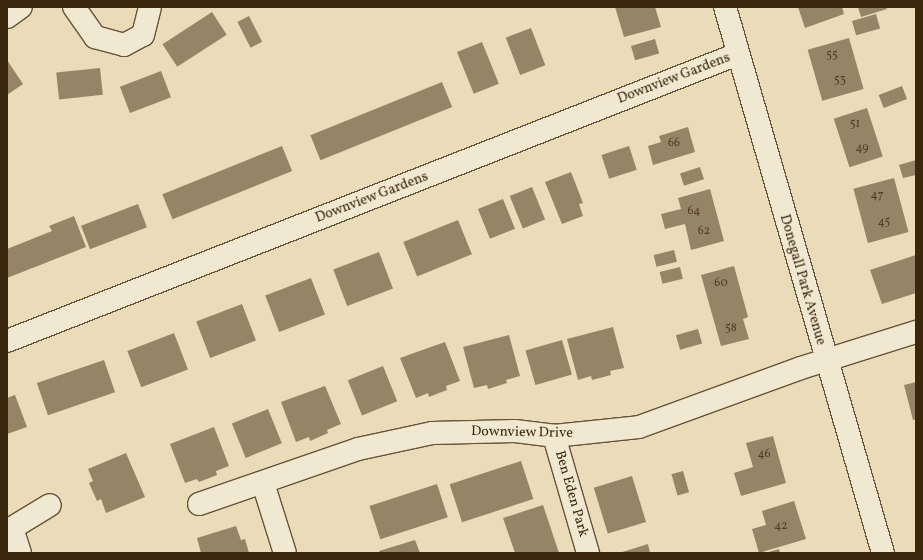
<!DOCTYPE html>
<style>
body{margin:0}
#map{position:relative;width:923px;height:560px;overflow:hidden;background:#eadbb9;font-family:Vollkorn,serif}
div>[style]{position:absolute}
.building>*{inset:0;background:#968467;transform-origin:0 0}
.roads{filter:drop-shadow(1px 0 #675339) drop-shadow(-1px 0 #675339) drop-shadow(0 1px #675339) drop-shadow(0 -1px #675339)}
.minor>*{height:22px;margin:-11px;padding:0 11px;transform-origin:11px;border-radius:11px;background:#f1e8d2}
.tertiary>*{height:22px;margin:-11px;padding:0 11px;transform-origin:11px;border-radius:11px;background:#f1e8d2}
span{translate:-50% -50%;white-space:nowrap;text-align:center;line-height:1.15;-webkit-text-stroke:3px #f1e8d2;paint-order:stroke}
.number-label{font-size:12px;color:#523e24}
.number-label span{-webkit-text-stroke-width:0}
.street-label{font-size:14px;color:#3b260e}
.frame{position:absolute;inset:0;border:8px solid #3b260e;pointer-events:none}
</style>
<div id="map">
<div class="building">
<div style="clip-path:polygon(615px 7px,655px 7px,661px 27px,624px 37px)"></div>
<div style="clip-path:polygon(798px 7px,842px 7px,844px 14px,805px 28px)"></div>
<div style="clip-path:polygon(858px 7px,886px 7px,887px 9px,861px 17px)"></div>
<div style="left:212px;top:12px;width:27px;height:59px;rotate:57deg"></div>
<div style="left:876px;top:14px;width:15px;height:25px;rotate:74deg"></div>
<div style="left:249px;top:16px;width:29px;height:13px;rotate:63deg"></div>
<div style="left:531px;top:28px;width:40px;height:27px;rotate:69deg"></div>
<div style="left:849px;top:38px;width:53px;height:43px;rotate:74deg"></div>
<div style="left:655px;top:39px;width:15px;height:25px;rotate:74deg"></div>
<div style="left:482px;top:42px;width:45px;height:27px;rotate:68deg"></div>
<div style="clip-path:polygon(7px 60px,23px 84px,7px 95px)"></div>
<div style="left:100px;top:68px;width:27px;height:44px;rotate:84deg"></div>
<div style="left:161px;top:71px;width:28px;height:44px;rotate:69deg"></div>
<div style="left:442px;top:82px;width:27px;height:142px;rotate:68deg"></div>
<div style="left:902px;top:86px;width:14px;height:25px;rotate:69deg"></div>
<div style="left:867px;top:108px;width:51px;height:35px;rotate:72deg"></div>
<div style="clip-path:polygon(688px 127px,695px 152px,653px 165px,648px 146px,661px 142px,659px 136px)"></div>
<div style="left:282px;top:146px;width:27px;height:129px;rotate:68deg"></div>
<div style="left:629px;top:146px;width:25px;height:29px;rotate:72deg"></div>
<div style="clip-path:polygon(916px 160px,916px 175px,903px 178px,899px 165px)"></div>
<div style="left:700px;top:167px;width:13px;height:21px;rotate:72deg"></div>
<div style="clip-path:polygon(571px 172px,583px 203px,579px 204px,583px 216px,562px 224px,545px 182px)"></div>
<div style="left:894px;top:178px;width:56px;height:42px;rotate:75deg"></div>
<div style="left:532px;top:187px;width:35px;height:24px;rotate:68deg"></div>
<div style="clip-path:polygon(710px 189px,724px 241px,691px 250px,685px 224px,665px 229px,661px 214px,681px 209px,678px 198px)"></div>
<div style="left:503px;top:199px;width:32px;height:27px;rotate:68deg"></div>
<div style="left:138px;top:204px;width:25px;height:61px;rotate:69deg"></div>
<div style="clip-path:polygon(74px 216px,86px 247px,7px 278px,7px 249px,52px 231px,49px 226px)"></div>
<div style="left:458px;top:220px;width:37px;height:59px;rotate:68deg"></div>
<div style="left:674px;top:250px;width:12px;height:21px;rotate:76deg"></div>
<div style="left:379px;top:252px;width:39px;height:49px;rotate:69deg"></div>
<div style="clip-path:polygon(916px 255px,916px 293px,882px 304px,870px 270px)"></div>
<div style="clip-path:polygon(734px 266px,748px 317px,743px 319px,749px 339px,721px 346px,701px 275px)"></div>
<div style="left:680px;top:267px;width:12px;height:21px;rotate:76deg"></div>
<div style="left:311px;top:278px;width:39px;height:49px;rotate:69deg"></div>
<div style="left:242px;top:304px;width:39px;height:49px;rotate:69deg"></div>
<div style="clip-path:polygon(613px 327px,624px 368px,610px 371px,611px 375px,592px 380px,591px 376px,578px 380px,567px 339px)"></div>
<div style="left:698px;top:329px;width:15px;height:23px;rotate:74deg"></div>
<div style="left:174px;top:333px;width:39px;height:50px;rotate:69deg"></div>
<div style="clip-path:polygon(509px 335px,520px 376px,506px 380px,507px 383px,488px 389px,487px 385px,474px 388px,463px 347px)"></div>
<div style="left:562px;top:340px;width:36px;height:38px;rotate:74deg"></div>
<div style="clip-path:polygon(445px 342px,460px 381px,446px 386px,447px 390px,439px 393px,429px 397px,428px 393px,416px 398px,400px 358px)"></div>
<div style="left:104px;top:360px;width:34px;height:71px;rotate:71deg"></div>
<div style="left:383px;top:366px;width:38px;height:38px;rotate:68deg"></div>
<div style="clip-path:polygon(916px 382px,916px 419px,913px 420px,904px 385px)"></div>
<div style="clip-path:polygon(325px 386px,341px 424px,327px 430px,328px 433px,310px 441px,309px 437px,296px 442px,281px 402px)"></div>
<div style="clip-path:polygon(15px 395px,27px 427px,7px 434px,7px 398px)"></div>
<div style="left:268px;top:409px;width:37px;height:39px;rotate:68deg"></div>
<div style="clip-path:polygon(214px 427px,229px 466px,216px 471px,217px 475px,199px 482px,197px 479px,185px 483px,170px 444px)"></div>
<div style="clip-path:polygon(773px 436px,786px 483px,741px 496px,734px 473px,753px 467px,746px 443px)"></div>
<div style="clip-path:polygon(126px 453px,145px 497px,106px 513px,101px 499px,97px 501px,89px 483px,93px 481px,88px 469px)"></div>
<div style="left:521px;top:461px;width:40px;height:75px;rotate:72deg"></div>
<div style="left:683px;top:471px;width:22px;height:12px;rotate:74deg"></div>
<div style="left:632px;top:476px;width:48px;height:40px;rotate:73deg"></div>
<div style="left:437px;top:484px;width:35px;height:71px;rotate:72deg"></div>
<div style="clip-path:polygon(794px 501px,806px 539px,759px 553px,752px 529px,766px 525px,762px 511px)"></div>
<div style="clip-path:polygon(543px 505px,559px 553px,515px 553px,503px 518px)"></div>
<div style="clip-path:polygon(236px 526px,241px 540px,245px 539px,249px 553px,201px 553px,197px 538px)"></div>
<div style="clip-path:polygon(415px 540px,420px 553px,380px 553px,379px 551px)"></div>
<div style="clip-path:polygon(648px 544px,650px 553px,619px 553px)"></div>
<div style="clip-path:polygon(779px 549px,780px 553px,765px 553px)"></div>
</div>
<div class="roads">
<div class="minor">
<div style="left:74px;top:7px;width:37px;rotate:55deg"></div>
<div style="left:95px;top:37px;width:30px;rotate:15deg"></div>
<div style="left:124px;top:45px;width:21px;rotate:-28deg"></div>
<div style="left:143px;top:35px;width:29px;rotate:-76deg"></div>
<div style="left:7px;top:17px;width:17px;rotate:-36deg"></div>
<div style="left:7px;top:341px;width:785px;rotate:-21.44deg"></div>
<div style="left:554px;top:436px;width:122px;rotate:73.8deg"></div>
<div style="left:263px;top:483px;width:73px;rotate:72.6deg"></div>
<div style="left:199px;top:504px;width:168px;rotate:-19.1deg"></div>
<div style="left:358px;top:449px;width:76px;rotate:-12.2deg"></div>
<div style="left:432px;top:433px;width:83px;rotate:-1.4deg"></div>
<div style="left:515px;top:431px;width:39px;rotate:7deg"></div>
<div style="left:554px;top:436px;width:85px;rotate:-6deg"></div>
<div style="left:639px;top:427px;width:172px;rotate:-20deg"></div>
<div style="left:801px;top:368px;width:121px;rotate:-17.4deg"></div>
<div style="left:20px;top:553px;width:26px;rotate:-108deg"></div>
<div style="left:12px;top:528px;width:44px;rotate:-31.2deg"></div>
</div>
<div class="tertiary">
<div style="left:725px;top:7px;width:568px;rotate:73.86deg"></div>
</div>
</div>
<div class="number-label">
<span style="left:832px;top:56px">55</span>
<span style="left:840px;top:81px">53</span>
<span style="left:855px;top:125px">51</span>
<span style="left:674px;top:144px">66</span>
<span style="left:862px;top:149px">49</span>
<span style="left:877px;top:196px">47</span>
<span style="left:694px;top:212px">64</span>
<span style="left:884px;top:223px">45</span>
<span style="left:704px;top:232px">62</span>
<span style="left:721px;top:284px">60</span>
<span style="left:731px;top:329px">58</span>
<span style="left:764px;top:455px">46</span>
<span style="left:781px;top:527px">42</span>
</div>
<div class="street-label">
<span style="left:674px;top:79px;rotate:-21deg">Downview Gardens</span>
<span style="left:372px;top:198px;rotate:-21deg">Downview Gardens</span>
<span style="left:802px;top:280px;rotate:74deg">Donegall Park Avenue</span>
<span style="left:522px;top:433px;rotate:1deg">Downview Drive</span>
<span style="left:571px;top:494px;rotate:74deg">Ben Eden Park</span>
</div>
<div class="frame"></div>
</div>
